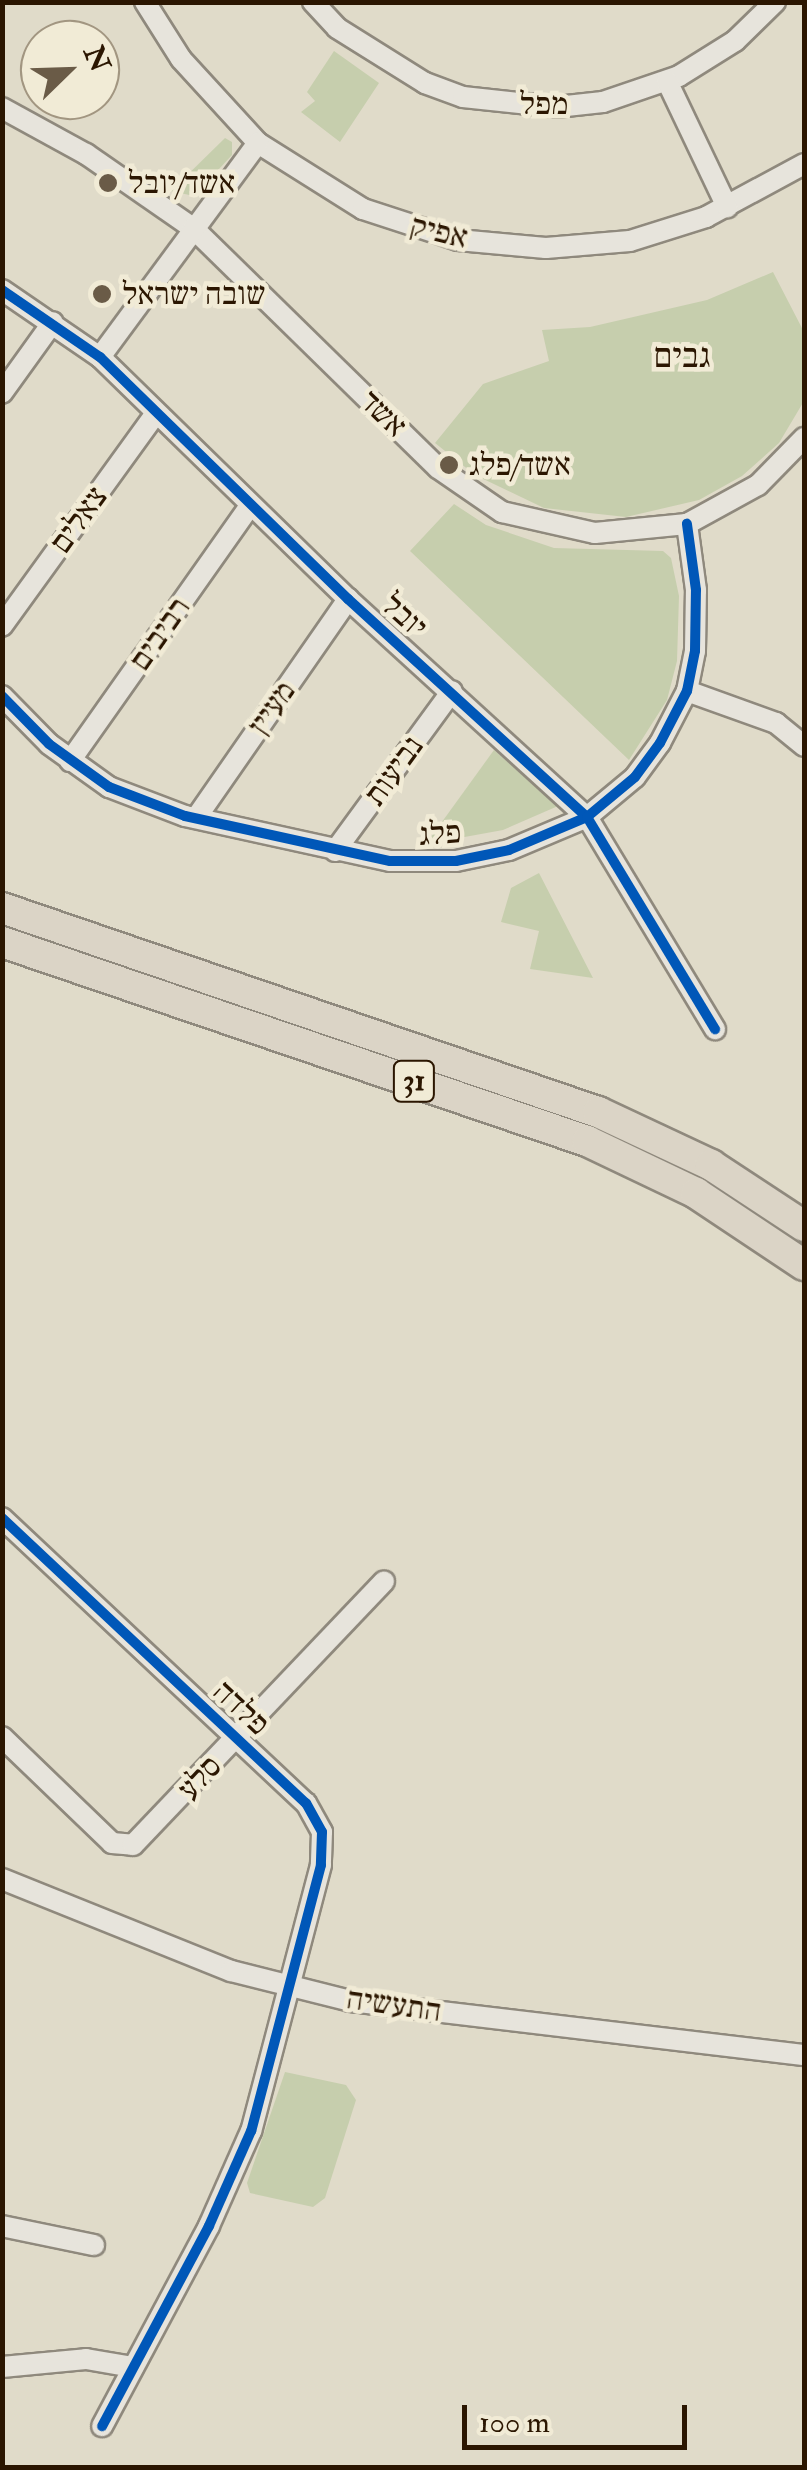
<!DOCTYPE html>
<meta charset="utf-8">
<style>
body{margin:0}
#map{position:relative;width:807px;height:2470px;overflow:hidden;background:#e0dbc9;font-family:"IM FELL Double Pica","Frank Ruhl Libre",serif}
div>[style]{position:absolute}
.green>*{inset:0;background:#c6cead}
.roads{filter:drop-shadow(2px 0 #8f897d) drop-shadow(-2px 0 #8f897d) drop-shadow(0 2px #8f897d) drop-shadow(0 -2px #8f897d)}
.minor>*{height:20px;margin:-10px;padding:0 10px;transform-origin:10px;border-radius:10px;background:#e7e4dc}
.highway>*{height:30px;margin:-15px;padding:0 15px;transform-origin:15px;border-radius:15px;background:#dbd4c6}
.cycleway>*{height:10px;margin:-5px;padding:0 5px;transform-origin:5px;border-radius:5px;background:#0057b8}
.dots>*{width:28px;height:28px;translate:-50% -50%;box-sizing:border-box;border:5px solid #f1ebd6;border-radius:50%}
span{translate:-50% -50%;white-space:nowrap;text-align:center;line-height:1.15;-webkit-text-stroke:9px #f1ebd6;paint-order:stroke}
.shield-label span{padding:2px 8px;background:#f1ebd6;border:2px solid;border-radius:8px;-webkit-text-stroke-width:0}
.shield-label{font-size:30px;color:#2b1601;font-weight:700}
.street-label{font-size:32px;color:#2b1601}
.poi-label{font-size:32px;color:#2b1601}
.left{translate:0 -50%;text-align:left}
.neighbourhood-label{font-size:35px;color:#2b1601}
.frame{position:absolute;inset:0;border:5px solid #2b1601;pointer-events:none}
.north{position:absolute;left:20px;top:20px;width:100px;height:100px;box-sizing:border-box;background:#f1ebd6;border:2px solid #a29681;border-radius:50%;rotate:67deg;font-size:28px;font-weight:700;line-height:40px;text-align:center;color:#2b1601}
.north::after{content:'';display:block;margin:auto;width:35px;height:45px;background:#6a5b47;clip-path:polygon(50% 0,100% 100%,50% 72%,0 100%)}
.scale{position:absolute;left:462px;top:2405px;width:225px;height:45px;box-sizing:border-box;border:5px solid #2b1601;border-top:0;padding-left:12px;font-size:30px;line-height:35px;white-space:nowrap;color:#2b1601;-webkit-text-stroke:8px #f1ebd6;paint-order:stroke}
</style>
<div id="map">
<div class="green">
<div style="clip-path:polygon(334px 51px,379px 83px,340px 142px,301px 112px,315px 101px,307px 92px)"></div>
<div style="clip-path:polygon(225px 138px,232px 142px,232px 155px,194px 196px,171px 191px)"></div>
<div style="clip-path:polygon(773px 272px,804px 332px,804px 401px,779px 443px,742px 476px,699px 500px,626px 517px,544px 508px,475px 475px,435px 443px,483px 384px,549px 361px,542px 330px,590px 327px,707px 300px)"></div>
<div style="clip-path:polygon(454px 504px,486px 525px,554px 548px,663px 551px,671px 558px,679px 596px,677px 661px,667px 700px,629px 760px,410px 551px)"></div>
<div style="clip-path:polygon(494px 750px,558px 806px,503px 830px,426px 844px)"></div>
<div style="clip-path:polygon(539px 873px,593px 978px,530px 969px,539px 931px,501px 922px,511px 888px)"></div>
<div style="clip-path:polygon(285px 2072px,346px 2085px,356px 2100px,325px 2198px,313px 2207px,250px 2193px,247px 2183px)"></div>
</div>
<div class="roads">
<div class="minor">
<div style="left:145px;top:2px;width:67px;rotate:57.7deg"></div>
<div style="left:181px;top:59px;width:114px;rotate:47.5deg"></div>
<div style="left:258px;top:143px;width:124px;rotate:32.2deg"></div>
<div style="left:363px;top:209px;width:100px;rotate:18.1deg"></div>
<div style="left:458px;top:240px;width:88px;rotate:5.2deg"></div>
<div style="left:546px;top:248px;width:84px;rotate:-4.8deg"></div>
<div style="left:630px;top:241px;width:80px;rotate:-17.5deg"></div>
<div style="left:706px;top:217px;width:111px;rotate:-28.4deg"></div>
<div style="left:313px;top:2px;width:35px;rotate:47deg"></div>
<div style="left:337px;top:28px;width:104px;rotate:32deg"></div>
<div style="left:425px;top:83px;width:40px;rotate:20.2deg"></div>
<div style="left:463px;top:97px;width:95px;rotate:6.1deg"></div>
<div style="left:557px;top:107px;width:46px;rotate:-6.2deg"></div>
<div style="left:603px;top:102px;width:80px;rotate:-18.9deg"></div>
<div style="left:679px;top:76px;width:66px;rotate:-32deg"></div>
<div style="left:735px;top:41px;width:56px;rotate:-44.3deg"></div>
<div style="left:667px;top:81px;width:140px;rotate:64.5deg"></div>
<div style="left:2px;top:108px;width:96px;rotate:28.7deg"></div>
<div style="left:86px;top:154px;width:130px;rotate:34.7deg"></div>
<div style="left:193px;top:228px;width:343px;rotate:44.4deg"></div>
<div style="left:438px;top:468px;width:78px;rotate:34.5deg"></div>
<div style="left:502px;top:512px;width:95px;rotate:12.7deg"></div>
<div style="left:595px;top:533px;width:92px;rotate:-5.6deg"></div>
<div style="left:687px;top:524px;width:81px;rotate:-28.8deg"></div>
<div style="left:758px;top:485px;width:66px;rotate:-45.6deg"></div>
<div style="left:2px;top:290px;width:119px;rotate:34.4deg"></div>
<div style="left:100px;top:357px;width:347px;rotate:44.3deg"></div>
<div style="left:348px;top:599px;width:323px;rotate:42.4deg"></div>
<div style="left:587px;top:817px;width:248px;rotate:58.9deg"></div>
<div style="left:100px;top:357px;width:266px;rotate:-53.6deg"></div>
<div style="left:2px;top:393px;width:87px;rotate:-54.3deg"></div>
<div style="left:2px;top:626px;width:263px;rotate:-54.1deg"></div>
<div style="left:687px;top:691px;width:95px;rotate:19.8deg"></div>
<div style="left:776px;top:723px;width:36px;rotate:39deg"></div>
<div style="left:2px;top:696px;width:67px;rotate:45.6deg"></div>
<div style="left:49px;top:744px;width:74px;rotate:35.6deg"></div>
<div style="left:109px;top:787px;width:81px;rotate:20.9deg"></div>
<div style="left:185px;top:816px;width:210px;rotate:12.4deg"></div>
<div style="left:390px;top:861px;width:66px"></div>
<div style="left:456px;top:861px;width:54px;rotate:-11.7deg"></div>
<div style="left:509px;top:850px;width:85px;rotate:-22.9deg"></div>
<div style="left:587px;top:817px;width:62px;rotate:-39.8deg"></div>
<div style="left:635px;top:777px;width:42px;rotate:-53.7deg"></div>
<div style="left:660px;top:743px;width:59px;rotate:-62.6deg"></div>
<div style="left:687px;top:691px;width:41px;rotate:-78.7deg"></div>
<div style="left:695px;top:651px;width:61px;rotate:-89.1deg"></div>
<div style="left:696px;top:590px;width:67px;rotate:-97.8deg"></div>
<div style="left:70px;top:761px;width:312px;rotate:-54.8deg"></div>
<div style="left:196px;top:818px;width:267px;rotate:-55.2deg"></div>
<div style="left:335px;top:851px;width:198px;rotate:-53.8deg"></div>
<div style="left:2px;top:1518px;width:417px;rotate:43.2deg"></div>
<div style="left:306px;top:1803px;width:33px;rotate:61deg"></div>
<div style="left:322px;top:1832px;width:33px;rotate:92deg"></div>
<div style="left:321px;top:1865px;width:275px;rotate:104.7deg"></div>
<div style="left:251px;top:2131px;width:104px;rotate:113.9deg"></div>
<div style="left:209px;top:2226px;width:227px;rotate:118.1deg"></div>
<div style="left:2px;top:1737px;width:153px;rotate:43.9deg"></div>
<div style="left:112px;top:1843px;width:21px;rotate:5deg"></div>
<div style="left:133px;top:1845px;width:364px;rotate:-46.4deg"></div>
<div style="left:2px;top:1879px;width:247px;rotate:21.9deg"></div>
<div style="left:231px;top:1971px;width:123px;rotate:14.1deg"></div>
<div style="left:350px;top:2001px;width:457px;rotate:6.8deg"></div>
<div style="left:2px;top:2226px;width:94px;rotate:11.7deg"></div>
<div style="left:2px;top:2367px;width:84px;rotate:-5.4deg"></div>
<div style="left:86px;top:2359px;width:48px;rotate:9.7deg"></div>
</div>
<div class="highway">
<div style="left:2px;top:908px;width:630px;rotate:18.9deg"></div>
<div style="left:598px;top:1112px;width:125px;rotate:25.1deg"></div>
<div style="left:711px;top:1165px;width:111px;rotate:33.3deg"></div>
<div style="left:2px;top:942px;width:618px;rotate:18.79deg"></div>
<div style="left:587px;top:1141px;width:121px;rotate:25.5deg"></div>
<div style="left:696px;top:1193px;width:130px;rotate:33.7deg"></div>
</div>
</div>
<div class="cycleway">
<div style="left:2px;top:290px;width:119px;rotate:34.4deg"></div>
<div style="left:100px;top:357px;width:347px;rotate:44.3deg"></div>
<div style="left:348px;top:599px;width:323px;rotate:42.4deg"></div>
<div style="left:587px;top:817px;width:248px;rotate:58.9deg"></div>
<div style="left:2px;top:696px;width:67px;rotate:45.6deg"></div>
<div style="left:49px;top:744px;width:74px;rotate:35.6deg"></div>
<div style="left:109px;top:787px;width:81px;rotate:20.9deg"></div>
<div style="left:185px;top:816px;width:210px;rotate:12.4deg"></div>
<div style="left:390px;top:861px;width:66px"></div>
<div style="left:456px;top:861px;width:54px;rotate:-11.7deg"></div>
<div style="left:509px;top:850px;width:85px;rotate:-22.9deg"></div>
<div style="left:587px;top:817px;width:62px;rotate:-39.8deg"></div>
<div style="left:635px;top:777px;width:42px;rotate:-53.7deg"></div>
<div style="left:660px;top:743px;width:59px;rotate:-62.6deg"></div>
<div style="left:687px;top:691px;width:41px;rotate:-78.7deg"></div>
<div style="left:695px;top:651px;width:61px;rotate:-89.1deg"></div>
<div style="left:696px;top:590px;width:67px;rotate:-97.8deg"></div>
<div style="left:2px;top:1518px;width:417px;rotate:43.2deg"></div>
<div style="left:306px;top:1803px;width:33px;rotate:61deg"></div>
<div style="left:322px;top:1832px;width:33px;rotate:92deg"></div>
<div style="left:321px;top:1865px;width:275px;rotate:104.7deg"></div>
<div style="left:251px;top:2131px;width:104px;rotate:113.9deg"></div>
<div style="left:209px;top:2226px;width:227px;rotate:118.1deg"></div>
</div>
<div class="dots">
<div style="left:108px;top:183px;background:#6a5b47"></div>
<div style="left:102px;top:294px;background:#6a5b47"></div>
<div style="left:449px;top:465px;background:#6a5b47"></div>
</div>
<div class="shield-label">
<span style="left:414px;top:1081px">31</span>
</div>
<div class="street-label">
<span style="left:544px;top:104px">מפל</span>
<span style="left:439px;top:232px;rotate:14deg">אפיק</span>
<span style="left:383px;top:414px;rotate:44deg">אשד</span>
<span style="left:79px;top:520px;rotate:-54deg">צאלים</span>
<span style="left:404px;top:616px;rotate:42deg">יובל</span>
<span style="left:160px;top:634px;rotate:-55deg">רביבים</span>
<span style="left:272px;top:708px;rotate:-55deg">מעיין</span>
<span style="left:394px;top:771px;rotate:-54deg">נביעות</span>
<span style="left:440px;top:834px;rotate:-4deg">פלג</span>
<span style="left:241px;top:1708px;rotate:43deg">פלדה</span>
<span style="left:200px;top:1778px;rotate:-47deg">סלע</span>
<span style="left:394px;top:2005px;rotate:8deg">התעשיה</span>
</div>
<div class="poi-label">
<span class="left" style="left:128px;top:183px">אשד/יובל</span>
<span class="left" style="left:122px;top:294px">שובה ישראל</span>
<span class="left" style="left:469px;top:465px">אשד/פלג</span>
</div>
<div class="neighbourhood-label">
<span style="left:682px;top:356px">גבים</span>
</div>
<div class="frame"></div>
<div class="north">N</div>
<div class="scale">100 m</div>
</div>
